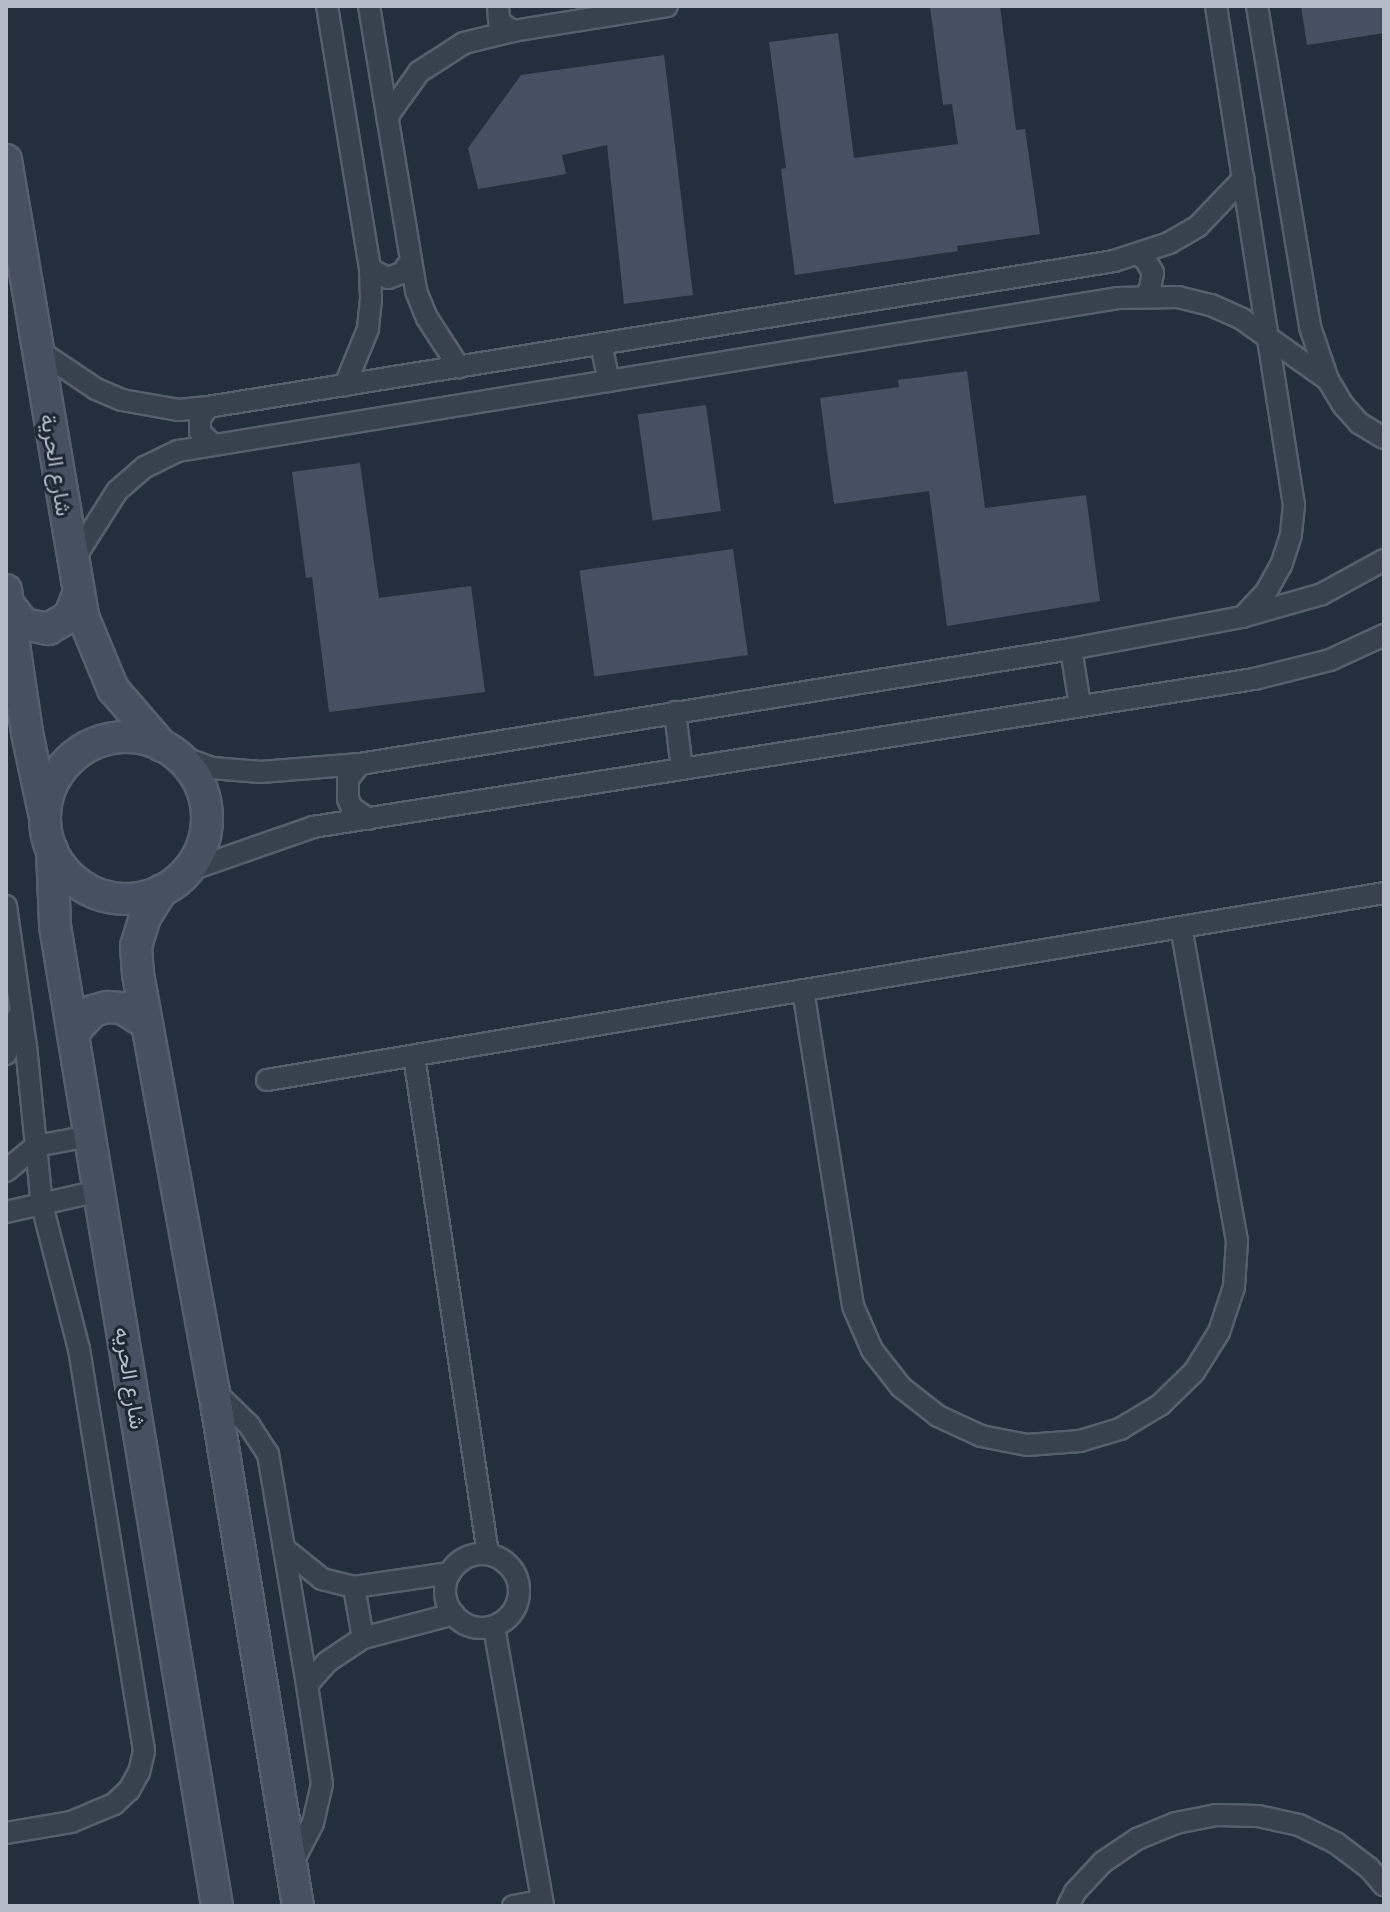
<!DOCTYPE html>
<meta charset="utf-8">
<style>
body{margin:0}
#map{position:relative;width:1390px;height:1912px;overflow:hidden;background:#242f3e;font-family:Montserrat,Vazirmatn,sans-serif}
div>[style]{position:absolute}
.building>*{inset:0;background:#455162;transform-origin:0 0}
.roads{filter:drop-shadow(2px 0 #565f6c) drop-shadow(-2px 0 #565f6c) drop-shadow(0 2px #565f6c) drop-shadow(0 -2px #565f6c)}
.street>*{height:20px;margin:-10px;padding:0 10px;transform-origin:10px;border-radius:10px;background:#38414e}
.street>.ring{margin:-10px;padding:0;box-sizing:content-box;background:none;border:20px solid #38414e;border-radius:50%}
.secondary>*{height:30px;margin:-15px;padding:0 15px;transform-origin:15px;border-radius:15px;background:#465061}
.secondary>.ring{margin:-15px;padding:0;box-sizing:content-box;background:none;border:30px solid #465061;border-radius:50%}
span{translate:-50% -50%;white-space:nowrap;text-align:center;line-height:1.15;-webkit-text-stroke:6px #1d2633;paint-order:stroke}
.street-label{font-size:22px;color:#b4bcc9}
.frame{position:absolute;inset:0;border:8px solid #b4bcc9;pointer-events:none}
</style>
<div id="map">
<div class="building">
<div style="clip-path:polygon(930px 6px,1000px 6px,1016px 130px,1025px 129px,1040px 234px,957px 246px,958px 251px,795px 275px,781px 169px,786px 168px,769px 42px,838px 33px,854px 158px,958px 144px,952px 104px,943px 105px)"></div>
<div style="clip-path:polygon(1301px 6px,1384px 6px,1384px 33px,1307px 45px)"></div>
<div style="clip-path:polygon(664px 55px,693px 295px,624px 304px,607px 145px,562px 155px,566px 174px,478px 189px,468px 148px,521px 75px)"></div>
<div style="clip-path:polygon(967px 371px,985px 508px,1086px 495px,1100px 601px,947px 626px,929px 491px,834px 504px,820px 398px,899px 387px,898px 380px)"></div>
<div style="left:706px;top:405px;width:107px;height:69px;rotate:82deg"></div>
<div style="clip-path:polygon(360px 463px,379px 598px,471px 586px,485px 692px,329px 712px,312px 577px,306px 578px,292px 472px)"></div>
<div style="left:733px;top:549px;width:107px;height:155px;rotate:82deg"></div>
</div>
<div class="roads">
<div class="street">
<div style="left:327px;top:6px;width:266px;rotate:80.7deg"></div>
<div style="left:370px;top:269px;width:30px;rotate:88deg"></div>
<div style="left:371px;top:299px;width:30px;rotate:96deg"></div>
<div style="left:368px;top:329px;width:61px;rotate:112.3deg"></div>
<div style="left:369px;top:6px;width:289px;rotate:80.6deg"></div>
<div style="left:416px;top:291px;width:29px;rotate:68deg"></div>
<div style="left:427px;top:318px;width:59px;rotate:56.9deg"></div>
<div style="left:498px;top:6px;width:16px;rotate:86deg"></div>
<div style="left:499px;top:22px;width:17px;rotate:33deg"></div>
<div style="left:1216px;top:6px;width:505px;rotate:81.12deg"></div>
<div style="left:1294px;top:505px;width:30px;rotate:96deg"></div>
<div style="left:1291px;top:535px;width:32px;rotate:108deg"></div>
<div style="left:1281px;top:565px;width:31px;rotate:119deg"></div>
<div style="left:1266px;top:592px;width:34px;rotate:133deg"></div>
<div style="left:1257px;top:6px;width:325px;rotate:80.6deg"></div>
<div style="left:1310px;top:327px;width:56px;rotate:71.2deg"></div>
<div style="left:1328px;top:380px;width:29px;rotate:59deg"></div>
<div style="left:1343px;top:405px;width:24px;rotate:48deg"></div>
<div style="left:1359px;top:423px;width:29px;rotate:31deg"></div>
<div style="left:387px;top:117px;width:55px;rotate:-54.6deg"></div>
<div style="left:419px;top:72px;width:54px;rotate:-32.8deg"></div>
<div style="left:464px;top:43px;width:50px;rotate:-13.8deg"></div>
<div style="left:513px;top:31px;width:156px;rotate:-9.2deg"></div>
<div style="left:1138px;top:255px;width:8px;rotate:30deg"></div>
<div style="left:1145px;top:259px;width:16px;rotate:60deg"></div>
<div style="left:1153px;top:273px;width:16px;rotate:101deg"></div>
<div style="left:1150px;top:289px;width:9px;rotate:126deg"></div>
<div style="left:370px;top:269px;width:20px;rotate:27deg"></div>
<div style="left:388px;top:278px;width:15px;rotate:-20deg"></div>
<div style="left:402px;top:273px;width:14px;rotate:-54deg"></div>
<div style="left:601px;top:344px;width:38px;rotate:78deg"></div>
<div style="left:38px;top:350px;width:70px;rotate:33.9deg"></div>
<div style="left:96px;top:389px;width:28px;rotate:23deg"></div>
<div style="left:122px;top:400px;width:58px;rotate:10deg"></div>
<div style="left:179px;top:410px;width:29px;rotate:-6deg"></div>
<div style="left:208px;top:407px;width:918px;rotate:-9.15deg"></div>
<div style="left:1114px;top:261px;width:58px;rotate:-18.1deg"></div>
<div style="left:1169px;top:243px;width:34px;rotate:-30deg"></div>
<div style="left:1198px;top:226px;width:66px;rotate:-46.2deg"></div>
<div style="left:208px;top:407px;width:14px;rotate:126deg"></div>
<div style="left:200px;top:418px;width:14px;rotate:90deg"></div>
<div style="left:200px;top:432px;width:18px;rotate:45deg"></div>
<div style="left:72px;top:562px;width:84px;rotate:-57.6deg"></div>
<div style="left:117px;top:491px;width:37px;rotate:-41deg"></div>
<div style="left:145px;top:467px;width:37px;rotate:-26deg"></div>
<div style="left:178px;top:451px;width:952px;rotate:-9.24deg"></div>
<div style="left:1118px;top:298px;width:60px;rotate:-1deg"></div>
<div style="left:1178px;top:297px;width:34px;rotate:14deg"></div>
<div style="left:1211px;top:305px;width:34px;rotate:24deg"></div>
<div style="left:1242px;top:319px;width:105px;rotate:35.3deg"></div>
<div style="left:1071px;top:649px;width:57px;rotate:80.9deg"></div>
<div style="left:675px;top:712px;width:57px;rotate:83deg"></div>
<div style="left:176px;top:755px;width:38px;rotate:20deg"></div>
<div style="left:212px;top:768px;width:49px;rotate:4.7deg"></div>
<div style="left:261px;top:772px;width:99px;rotate:-4.6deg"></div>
<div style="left:360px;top:764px;width:720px;rotate:-9.19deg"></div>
<div style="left:1071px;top:649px;width:174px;rotate:-10.6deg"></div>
<div style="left:1242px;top:617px;width:83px;rotate:-16deg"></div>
<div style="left:1322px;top:594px;width:71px;rotate:-28.7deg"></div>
<div style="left:360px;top:764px;width:19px;rotate:129deg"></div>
<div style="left:348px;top:779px;width:20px;rotate:90deg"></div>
<div style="left:348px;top:799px;width:10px;rotate:66deg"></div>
<div style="left:352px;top:808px;width:20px;rotate:33deg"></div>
<div style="left:187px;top:871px;width:133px;rotate:-19.2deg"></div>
<div style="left:313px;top:827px;width:953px;rotate:-8.94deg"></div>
<div style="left:1254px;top:679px;width:78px;rotate:-14deg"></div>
<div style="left:1330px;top:660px;width:60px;rotate:-24.8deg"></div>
<div style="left:6px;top:906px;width:141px;rotate:81.9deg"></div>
<div style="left:26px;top:1046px;width:160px;rotate:84.3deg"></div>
<div style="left:42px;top:1205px;width:149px;rotate:75.6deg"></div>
<div style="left:79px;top:1349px;width:407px;rotate:80.8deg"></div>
<div style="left:144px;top:1751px;width:22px;rotate:103deg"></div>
<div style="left:139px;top:1772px;width:21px;rotate:119deg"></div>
<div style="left:129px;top:1790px;width:21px;rotate:137deg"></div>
<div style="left:114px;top:1804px;width:47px;rotate:157.3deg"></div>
<div style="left:71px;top:1822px;width:66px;rotate:170.4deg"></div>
<div style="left:803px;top:990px;width:320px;rotate:81deg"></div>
<div style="left:853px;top:1306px;width:48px;rotate:66.6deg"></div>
<div style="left:872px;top:1350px;width:47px;rotate:51.9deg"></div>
<div style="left:901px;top:1387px;width:47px;rotate:38.1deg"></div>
<div style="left:938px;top:1416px;width:47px;rotate:24.9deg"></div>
<div style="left:981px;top:1436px;width:47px;rotate:11.1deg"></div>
<div style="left:1027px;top:1445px;width:53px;rotate:-4.3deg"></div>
<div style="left:1080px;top:1441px;width:42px;rotate:-16.7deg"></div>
<div style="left:1120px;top:1429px;width:47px;rotate:-31deg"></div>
<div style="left:1160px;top:1405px;width:47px;rotate:-44.1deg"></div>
<div style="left:1194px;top:1372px;width:47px;rotate:-58deg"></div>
<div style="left:1219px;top:1332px;width:47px;rotate:-71.6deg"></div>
<div style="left:1234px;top:1287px;width:46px;rotate:-86.3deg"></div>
<div style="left:1237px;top:1241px;width:319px;rotate:-100.1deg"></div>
<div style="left:6px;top:1054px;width:38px;rotate:-73deg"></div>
<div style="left:414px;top:1056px;width:503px;rotate:81.55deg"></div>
<div style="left:267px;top:1080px;width:1133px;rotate:-9.5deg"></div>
<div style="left:6px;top:1171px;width:39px;rotate:-40deg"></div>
<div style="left:36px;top:1146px;width:55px;rotate:-10.5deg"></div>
<div style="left:6px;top:1212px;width:95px;rotate:-12.7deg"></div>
<div style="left:214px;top:1391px;width:49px;rotate:44.2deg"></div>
<div style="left:249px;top:1425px;width:35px;rotate:57deg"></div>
<div style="left:268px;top:1454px;width:234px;rotate:80.4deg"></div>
<div style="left:307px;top:1685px;width:100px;rotate:81.4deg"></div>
<div style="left:322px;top:1784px;width:40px;rotate:103deg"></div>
<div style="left:313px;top:1823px;width:47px;rotate:117.6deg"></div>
<div style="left:285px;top:1549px;width:48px;rotate:39deg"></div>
<div style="left:322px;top:1579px;width:33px;rotate:14deg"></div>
<div style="left:354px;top:1587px;width:97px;rotate:-8.3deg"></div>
<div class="ring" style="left:445px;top:1554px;width:54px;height:54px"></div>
<div style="left:354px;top:1587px;width:52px;rotate:80deg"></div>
<div style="left:494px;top:1627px;width:283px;rotate:80deg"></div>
<div style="left:307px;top:1685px;width:30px;rotate:-49deg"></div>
<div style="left:327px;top:1662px;width:43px;rotate:-33.7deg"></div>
<div style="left:363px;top:1638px;width:94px;rotate:-14.8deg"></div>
<div style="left:513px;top:1906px;width:29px;rotate:-10deg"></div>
<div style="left:1068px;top:1906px;width:16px;rotate:-63deg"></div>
<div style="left:1075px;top:1892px;width:41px;rotate:-47deg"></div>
<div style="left:1103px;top:1862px;width:41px;rotate:-34.1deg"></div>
<div style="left:1137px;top:1839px;width:42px;rotate:-22.3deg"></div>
<div style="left:1176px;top:1823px;width:41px;rotate:-11.3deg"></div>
<div style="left:1216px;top:1815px;width:42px;rotate:1.4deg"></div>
<div style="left:1258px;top:1816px;width:42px;rotate:12.4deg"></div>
<div style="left:1299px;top:1825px;width:41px;rotate:25.9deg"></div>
<div style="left:1336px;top:1843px;width:41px;rotate:37.1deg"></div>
<div style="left:1369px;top:1868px;width:23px;rotate:49deg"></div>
</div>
<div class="secondary">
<div style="left:6px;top:160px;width:466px;rotate:80.4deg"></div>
<div style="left:84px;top:619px;width:76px;rotate:67.5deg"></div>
<div style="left:113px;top:689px;width:75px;rotate:49.3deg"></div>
<div style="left:6px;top:590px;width:145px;rotate:81.6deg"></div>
<div style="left:27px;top:733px;width:82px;rotate:78deg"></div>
<div style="left:9px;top:605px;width:24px;rotate:52deg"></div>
<div style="left:24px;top:624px;width:25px;rotate:12deg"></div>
<div style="left:48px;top:629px;width:24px;rotate:-30deg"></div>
<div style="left:69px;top:617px;width:24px;rotate:-68deg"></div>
<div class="ring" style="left:45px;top:737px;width:132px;height:132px"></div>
<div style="left:52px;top:850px;width:76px;rotate:87.7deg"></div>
<div style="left:55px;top:926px;width:993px;rotate:80.61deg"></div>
<div style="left:162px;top:890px;width:32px;rotate:122deg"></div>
<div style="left:145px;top:917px;width:30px;rotate:107deg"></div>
<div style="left:136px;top:946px;width:28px;rotate:86deg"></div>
<div style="left:138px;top:974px;width:424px;rotate:79.7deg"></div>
<div style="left:214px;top:1391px;width:522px;rotate:80.74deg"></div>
<div style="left:73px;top:1033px;width:30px;rotate:-48deg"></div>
<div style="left:93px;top:1011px;width:15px;rotate:-16deg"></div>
<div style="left:107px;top:1007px;width:15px;rotate:4deg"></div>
<div style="left:122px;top:1008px;width:28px;rotate:32deg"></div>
</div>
</div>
<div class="street-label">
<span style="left:56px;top:465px;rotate:81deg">شارع الحرية</span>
<span style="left:130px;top:1378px;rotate:81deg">شارع الحريه</span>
</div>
<div class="frame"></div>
</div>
